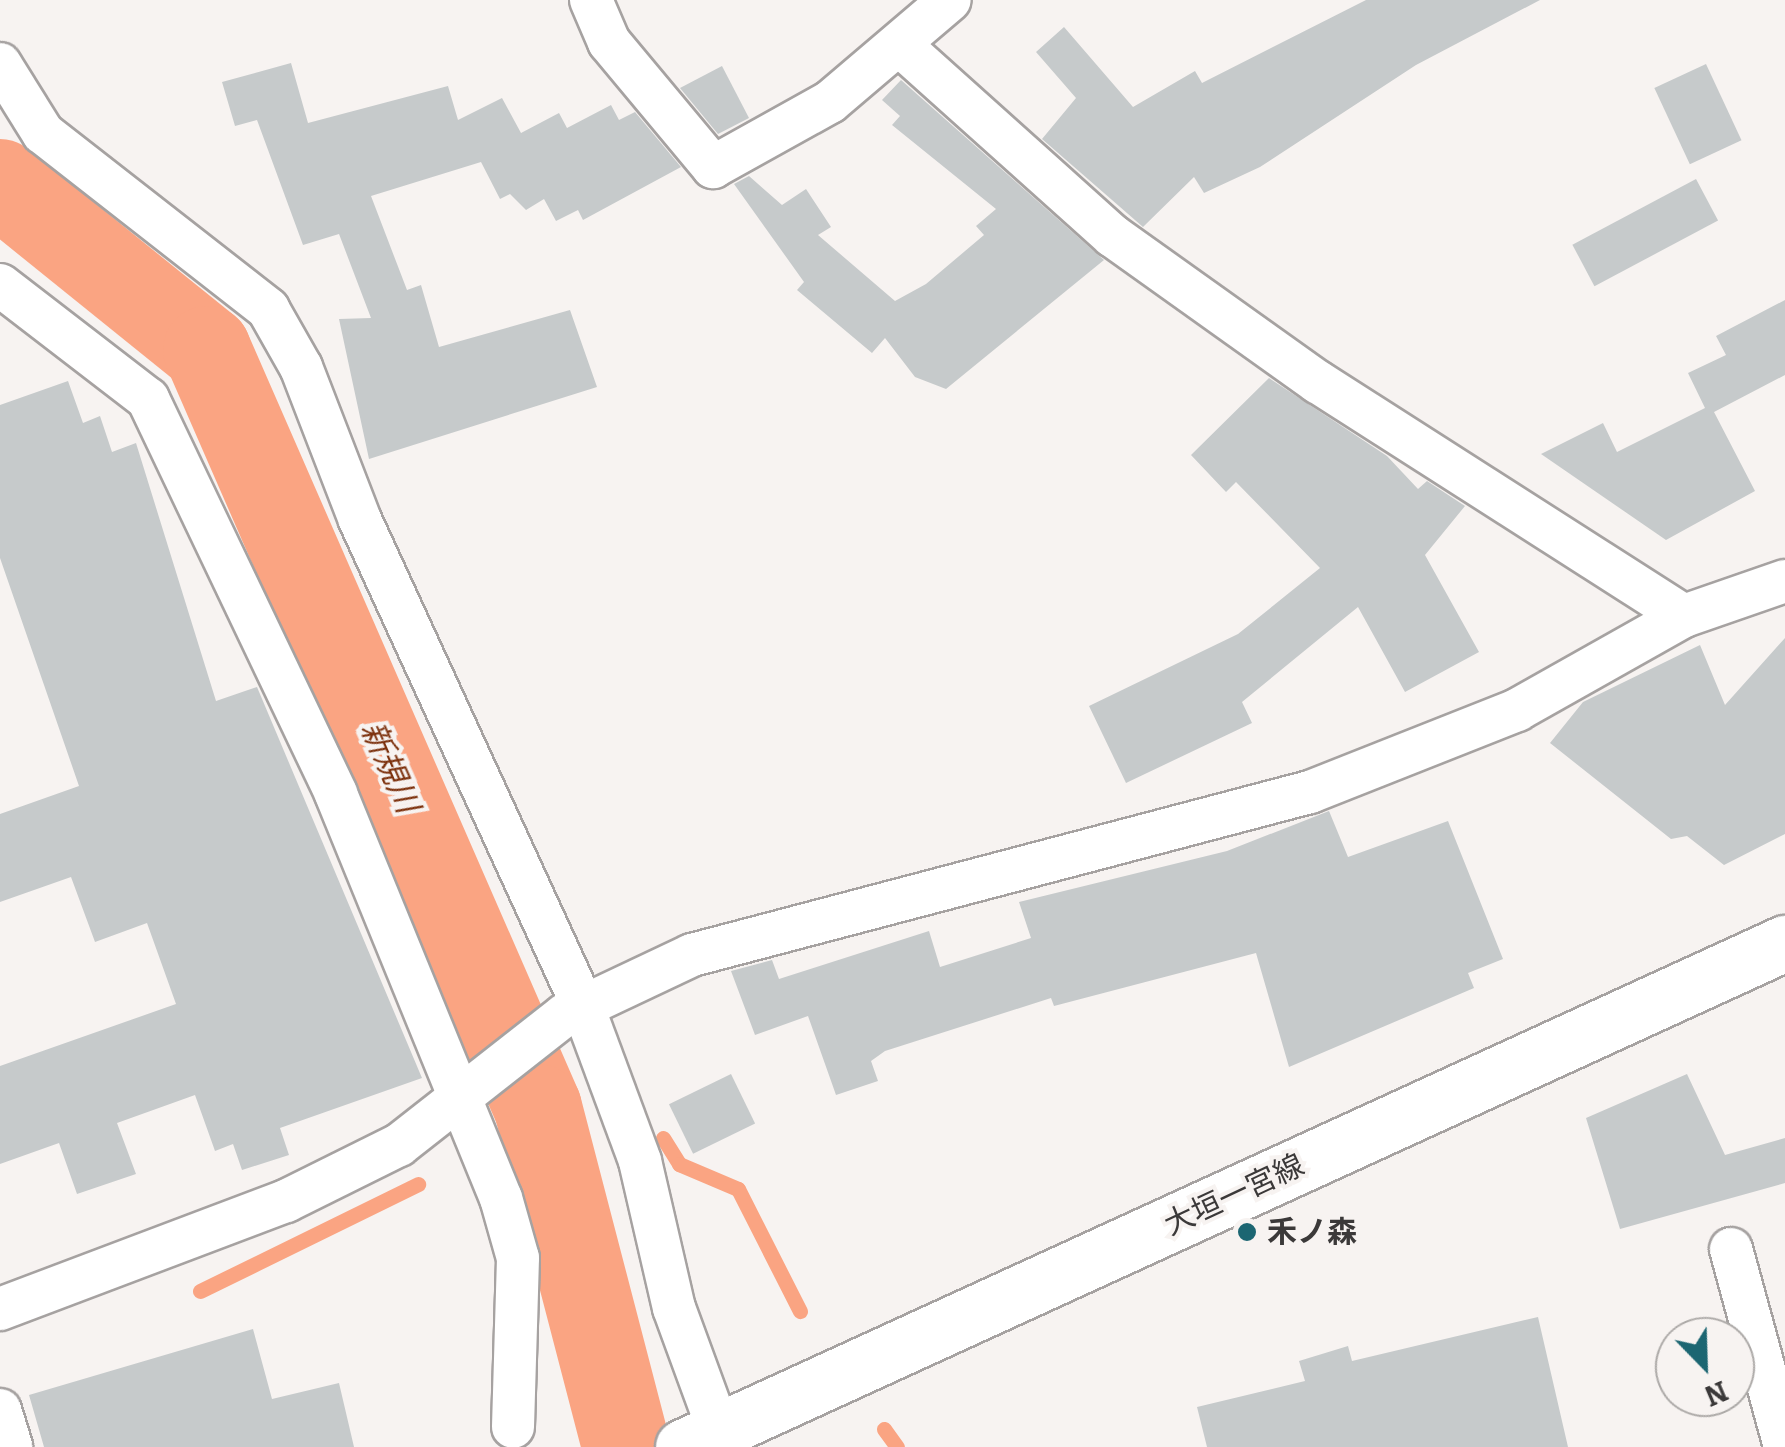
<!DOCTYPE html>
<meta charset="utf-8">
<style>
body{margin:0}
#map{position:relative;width:1785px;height:1447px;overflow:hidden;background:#f7f3f1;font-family:Bitter,"Noto Sans JP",serif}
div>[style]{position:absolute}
.stream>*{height:15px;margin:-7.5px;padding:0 7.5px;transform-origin:7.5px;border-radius:7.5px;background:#faa482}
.river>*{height:88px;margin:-44px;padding:0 44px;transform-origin:44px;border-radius:44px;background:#faa482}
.building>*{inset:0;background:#c6cacb;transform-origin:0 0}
.roads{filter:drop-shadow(2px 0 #a6a2a1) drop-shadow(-2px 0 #a6a2a1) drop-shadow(0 2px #a6a2a1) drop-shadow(0 -2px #a6a2a1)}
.street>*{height:42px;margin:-21px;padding:0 21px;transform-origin:21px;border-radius:21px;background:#fff}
.primary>*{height:55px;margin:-27.5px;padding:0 27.5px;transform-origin:27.5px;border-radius:27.5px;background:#fff}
.dots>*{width:28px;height:28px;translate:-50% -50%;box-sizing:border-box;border:5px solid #f7f3f1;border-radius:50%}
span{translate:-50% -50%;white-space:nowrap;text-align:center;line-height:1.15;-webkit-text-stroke:8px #f7f3f1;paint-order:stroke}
.street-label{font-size:30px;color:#3b3939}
.poi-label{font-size:30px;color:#3b3939;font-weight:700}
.left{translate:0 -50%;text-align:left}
.water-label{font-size:32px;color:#7d320e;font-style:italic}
.north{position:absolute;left:1655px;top:1317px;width:100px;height:100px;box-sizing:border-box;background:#f7f3f1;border:2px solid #aca9a7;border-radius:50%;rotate:157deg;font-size:28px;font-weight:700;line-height:40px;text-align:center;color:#3b3939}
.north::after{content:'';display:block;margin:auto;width:35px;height:45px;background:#1c6672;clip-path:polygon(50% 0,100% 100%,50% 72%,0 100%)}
</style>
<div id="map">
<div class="stream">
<div style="left:663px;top:1138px;width:31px;rotate:58deg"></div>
<div style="left:679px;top:1164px;width:64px;rotate:23deg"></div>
<div style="left:738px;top:1189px;width:137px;rotate:63.1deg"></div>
<div style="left:200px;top:1291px;width:243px;rotate:-26.1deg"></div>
<div style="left:884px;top:1429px;width:22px;rotate:54deg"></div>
</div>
<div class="river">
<div style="left:0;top:183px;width:266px;rotate:38.9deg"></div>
<div style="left:207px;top:350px;width:827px;rotate:66.41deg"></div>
<div style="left:538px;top:1108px;width:350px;rotate:75.4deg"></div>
</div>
<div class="building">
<div style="clip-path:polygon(1366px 0,1540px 0,1416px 65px,1260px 167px,1204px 193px,1194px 177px,1143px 227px,1042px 139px,1076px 98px,1036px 52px,1064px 27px,1133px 107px,1195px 71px,1202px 83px)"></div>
<div style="clip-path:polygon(291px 63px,308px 123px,448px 86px,458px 120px,502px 98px,521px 133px,559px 113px,567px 128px,611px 105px,619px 120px,635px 112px,681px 167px,583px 220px,578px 210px,556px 221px,544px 199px,526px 210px,510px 194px,500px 199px,481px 162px,371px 196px,407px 290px,421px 285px,439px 347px,570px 310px,597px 387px,369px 459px,339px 319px,371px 318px,339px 234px,303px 245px,257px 120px,235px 126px,222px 82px)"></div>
<div style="left:1706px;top:64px;width:84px;height:57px;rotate:65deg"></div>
<div style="clip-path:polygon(722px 66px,749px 118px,718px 134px,680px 88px)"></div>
<div style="clip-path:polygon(901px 80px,1104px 260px,946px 389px,915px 377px,885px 338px,872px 353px,797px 290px,804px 282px,734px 184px,749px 176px,782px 205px,806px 189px,831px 227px,818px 235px,895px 301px,926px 284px,984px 235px,976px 226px,996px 209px,892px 125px,900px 116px,882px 100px)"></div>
<div style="left:1696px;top:179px;width:47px;height:140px;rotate:62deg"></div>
<div style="clip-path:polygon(1785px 300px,1785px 375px,1714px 412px,1755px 491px,1666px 540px,1541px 454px,1603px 423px,1617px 452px,1705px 408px,1688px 373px,1726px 355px,1716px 336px)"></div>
<div style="clip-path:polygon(1269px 378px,1387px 456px,1418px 489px,1427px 481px,1465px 506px,1425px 555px,1479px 652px,1405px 692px,1358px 607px,1242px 702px,1252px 723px,1126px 783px,1089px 706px,1238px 634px,1320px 568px,1236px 482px,1226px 492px,1191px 455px)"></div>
<div style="clip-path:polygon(68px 381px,83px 423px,100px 416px,112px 452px,136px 443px,216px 701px,257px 687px,422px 1078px,280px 1128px,289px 1155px,242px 1170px,233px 1144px,215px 1151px,195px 1095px,117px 1123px,136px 1174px,77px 1194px,59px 1143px,0 1164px,0 1066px,176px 1004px,147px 923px,95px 942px,71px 877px,0 902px,0 814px,79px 786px,0 558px,0 405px)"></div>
<div style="clip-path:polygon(1785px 638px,1785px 834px,1724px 865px,1687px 836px,1671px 839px,1550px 743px,1583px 702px,1700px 645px,1725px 705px)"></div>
<div style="clip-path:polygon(1329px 811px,1348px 857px,1448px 821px,1503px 959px,1468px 973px,1474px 988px,1289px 1067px,1256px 953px,1054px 1006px,1051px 998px,885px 1051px,871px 1061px,878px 1081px,836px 1095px,808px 1016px,755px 1035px,731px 971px,772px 960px,779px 979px,929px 931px,940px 967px,1031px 938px,1019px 902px,1227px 851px)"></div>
<div style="left:731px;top:1074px;width:55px;height:69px;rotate:64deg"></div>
<div style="clip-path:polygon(1687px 1074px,1725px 1155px,1785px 1138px,1785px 1183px,1620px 1229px,1586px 1118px)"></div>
<div style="clip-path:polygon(1538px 1317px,1568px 1447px,1207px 1447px,1197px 1407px,1305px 1381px,1299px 1361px,1348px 1346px,1352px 1361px)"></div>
<div style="clip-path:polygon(253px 1329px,272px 1399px,339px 1383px,354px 1447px,44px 1447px,29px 1395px)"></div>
</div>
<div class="roads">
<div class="street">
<div style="left:591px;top:0;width:46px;rotate:66.8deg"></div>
<div style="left:609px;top:42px;width:163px;rotate:50.2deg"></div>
<div style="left:713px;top:167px;width:134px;rotate:-29.1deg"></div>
<div style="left:830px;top:102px;width:157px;rotate:-40.4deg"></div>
<div style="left:901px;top:46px;width:285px;rotate:41.9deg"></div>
<div style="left:1113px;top:236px;width:252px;rotate:35.5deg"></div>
<div style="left:1318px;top:382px;width:434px;rotate:32.6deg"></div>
<div style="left:0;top:64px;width:81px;rotate:58.1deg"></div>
<div style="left:43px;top:133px;width:286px;rotate:38deg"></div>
<div style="left:268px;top:309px;width:67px;rotate:60.4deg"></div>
<div style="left:301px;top:367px;width:164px;rotate:68.9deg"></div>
<div style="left:360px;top:520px;width:532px;rotate:65.36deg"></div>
<div style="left:582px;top:1004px;width:167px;rotate:69.7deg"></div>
<div style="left:640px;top:1161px;width:151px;rotate:77deg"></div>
<div style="left:674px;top:1308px;width:131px;rotate:69.9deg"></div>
<div style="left:0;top:285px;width:187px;rotate:37.6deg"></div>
<div style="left:148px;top:399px;width:437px;rotate:64.5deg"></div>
<div style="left:336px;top:794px;width:436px;rotate:67.8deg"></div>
<div style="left:501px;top:1198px;width:62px;rotate:74.2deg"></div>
<div style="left:518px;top:1258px;width:169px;rotate:91.7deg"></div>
<div style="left:1731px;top:1249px;width:205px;rotate:74.7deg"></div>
<div style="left:0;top:1309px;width:306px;rotate:-20.7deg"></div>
<div style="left:286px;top:1201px;width:126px;rotate:-26.4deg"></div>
<div style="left:399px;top:1145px;width:211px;rotate:-38.1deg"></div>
<div style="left:565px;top:1015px;width:140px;rotate:-25.3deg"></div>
<div style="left:692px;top:955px;width:639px;rotate:-14.78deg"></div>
<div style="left:1310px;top:792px;width:223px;rotate:-21.6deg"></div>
<div style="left:1517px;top:710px;width:192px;rotate:-29.4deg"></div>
<div style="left:1684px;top:616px;width:107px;rotate:-19.1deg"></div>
<div style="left:0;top:1410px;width:39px;rotate:73deg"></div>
</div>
<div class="primary">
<div style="left:683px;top:1447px;width:1212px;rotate:-24.58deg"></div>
</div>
</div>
<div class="dots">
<div style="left:1247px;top:1232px;background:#1c6672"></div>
</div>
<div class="street-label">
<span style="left:1234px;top:1195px;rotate:-25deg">大垣一宮線</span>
</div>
<div class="poi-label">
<span class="left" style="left:1267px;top:1232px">禾ノ森</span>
</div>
<div class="water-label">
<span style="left:390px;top:767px;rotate:66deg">新規川</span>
</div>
<div class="north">N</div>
</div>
